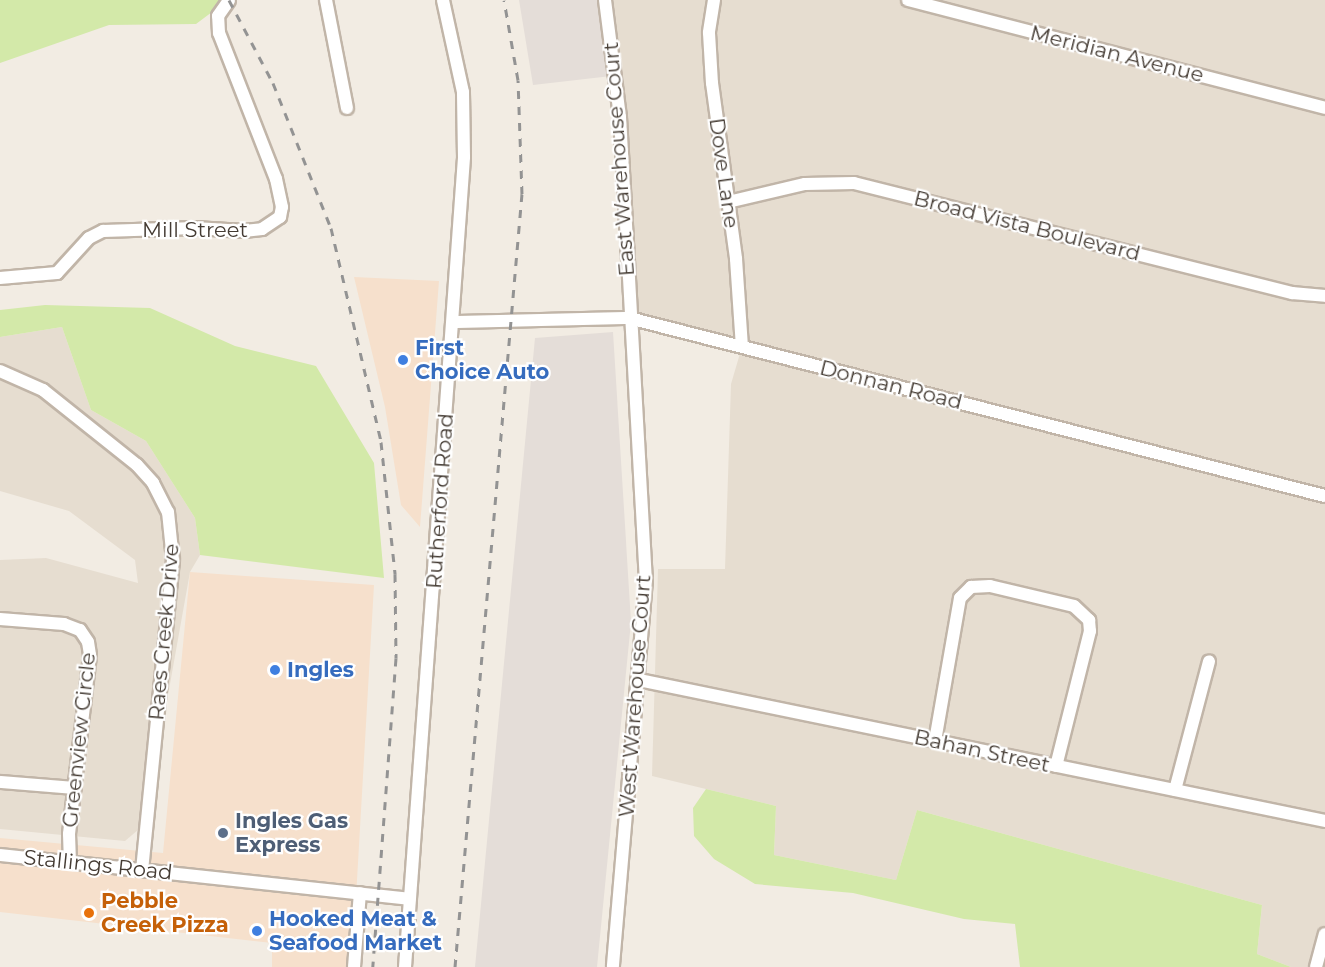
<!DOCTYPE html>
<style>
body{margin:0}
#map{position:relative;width:1325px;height:967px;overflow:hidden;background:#f2ece3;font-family:Montserrat,sans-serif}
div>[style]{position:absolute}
.residential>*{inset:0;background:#e6ddd0}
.commercial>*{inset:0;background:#f6e0cc}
.industrial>*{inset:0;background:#e4ddd8}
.green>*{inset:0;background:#d3e9a9}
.roads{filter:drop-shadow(2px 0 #c1b5a8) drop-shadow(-2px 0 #c1b5a8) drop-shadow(0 2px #c1b5a8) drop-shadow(0 -2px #c1b5a8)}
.minor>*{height:12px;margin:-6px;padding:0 6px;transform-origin:6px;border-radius:6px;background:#fff}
.rail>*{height:3px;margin-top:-1.5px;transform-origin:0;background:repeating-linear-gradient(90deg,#939393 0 8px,transparent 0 16px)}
.dots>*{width:16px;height:16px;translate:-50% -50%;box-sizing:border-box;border:3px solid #fff;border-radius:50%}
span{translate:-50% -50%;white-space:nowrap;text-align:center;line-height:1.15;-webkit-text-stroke:4.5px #fff;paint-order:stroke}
.street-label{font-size:21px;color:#443b33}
.shop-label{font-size:21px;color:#366cbe;font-weight:700}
.left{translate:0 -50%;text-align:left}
.service-label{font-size:21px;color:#4e5e75;font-weight:700}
.food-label{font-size:21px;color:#c56008;font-weight:700}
</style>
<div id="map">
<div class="residential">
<div style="clip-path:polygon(606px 0,1325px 0,1325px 967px,1291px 967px,1257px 954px,1262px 905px,917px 810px,896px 880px,774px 855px,776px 806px,652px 776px,658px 569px,725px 569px,731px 384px,741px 350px,629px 322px)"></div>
<div style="clip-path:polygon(62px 327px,91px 410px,146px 441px,195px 518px,200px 555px,190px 572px,145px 824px,125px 841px,0 829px,0 560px,46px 558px,138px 583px,135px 560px,69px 511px,0 491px,0 337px)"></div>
</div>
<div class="commercial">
<div style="clip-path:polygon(354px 277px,439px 281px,420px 527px,401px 505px,385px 407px)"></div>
<div style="clip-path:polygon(190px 572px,374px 585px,352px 967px,272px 967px,272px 943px,0 912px,0 838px,163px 853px)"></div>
</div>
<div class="industrial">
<div style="clip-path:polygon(519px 0,606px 0,620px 75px,533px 85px)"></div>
<div style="clip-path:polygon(613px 332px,631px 622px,597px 967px,475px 967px,535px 338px)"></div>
</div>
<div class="green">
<div style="clip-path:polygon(0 0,228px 0,196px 24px,109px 25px,0 63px)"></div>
<div style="clip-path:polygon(45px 305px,150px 308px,235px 346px,316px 366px,374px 463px,384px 578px,200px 555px,195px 518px,146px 441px,91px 410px,62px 327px,0 337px,0 310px)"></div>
<div style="clip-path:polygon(706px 789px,776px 806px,774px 855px,896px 880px,917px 810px,1262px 905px,1257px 954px,1291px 967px,1020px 967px,1015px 924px,964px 919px,853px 893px,755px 884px,714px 859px,694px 836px,693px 808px)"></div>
</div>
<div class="roads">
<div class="minor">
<div style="left:326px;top:0;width:110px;rotate:79deg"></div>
<div style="left:605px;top:0;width:118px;rotate:82.7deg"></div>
<div style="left:620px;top:117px;width:464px;rotate:86.8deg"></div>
<div style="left:646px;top:580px;width:388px;rotate:94.9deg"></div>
<div style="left:714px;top:0;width:33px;rotate:99deg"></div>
<div style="left:709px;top:33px;width:50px;rotate:86.6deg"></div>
<div style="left:712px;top:83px;width:178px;rotate:82.2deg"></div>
<div style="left:736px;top:259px;width:87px;rotate:86.1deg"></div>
<div style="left:908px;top:0;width:431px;rotate:14.5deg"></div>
<div style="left:728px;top:202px;width:79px;rotate:-13.2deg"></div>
<div style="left:805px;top:184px;width:49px;rotate:-1.2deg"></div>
<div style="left:854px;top:183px;width:452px;rotate:14.1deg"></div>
<div style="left:1292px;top:293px;width:33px;rotate:5deg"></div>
<div style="left:0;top:278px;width:57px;rotate:-5deg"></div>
<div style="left:57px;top:273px;width:47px;rotate:-47.6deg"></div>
<div style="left:89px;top:238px;width:16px;rotate:-27deg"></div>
<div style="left:103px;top:231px;width:92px;rotate:-1.9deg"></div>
<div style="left:195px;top:228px;width:49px;rotate:3.5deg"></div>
<div style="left:244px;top:231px;width:18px;rotate:-6deg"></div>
<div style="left:262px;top:229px;width:22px;rotate:-34deg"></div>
<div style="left:280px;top:217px;width:10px;rotate:-79deg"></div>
<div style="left:282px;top:207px;width:29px;rotate:-102deg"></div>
<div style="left:276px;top:179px;width:157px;rotate:-111.3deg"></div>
<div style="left:219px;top:33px;width:17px;rotate:-93deg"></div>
<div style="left:218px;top:16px;width:19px;rotate:-55deg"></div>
<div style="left:453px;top:322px;width:176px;rotate:-1.3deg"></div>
<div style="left:629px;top:318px;width:718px;rotate:14.35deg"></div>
<div style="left:0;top:371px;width:47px;rotate:23.8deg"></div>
<div style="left:43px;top:390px;width:120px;rotate:38.6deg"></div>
<div style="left:137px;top:465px;width:24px;rotate:48deg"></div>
<div style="left:153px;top:483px;width:33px;rotate:63deg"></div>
<div style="left:168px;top:512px;width:48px;rotate:84.1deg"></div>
<div style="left:173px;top:560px;width:311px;rotate:95.7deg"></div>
<div style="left:0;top:619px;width:64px;rotate:4.5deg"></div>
<div style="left:64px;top:624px;width:17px;rotate:21deg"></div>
<div style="left:80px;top:630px;width:14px;rotate:56deg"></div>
<div style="left:88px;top:642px;width:13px;rotate:81deg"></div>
<div style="left:90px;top:655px;width:180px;rotate:96.7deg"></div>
<div style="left:69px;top:834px;width:28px;rotate:88deg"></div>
<div style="left:639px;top:680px;width:700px;rotate:11.61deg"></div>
<div style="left:935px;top:741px;width:145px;rotate:-80.1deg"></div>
<div style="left:960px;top:598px;width:16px;rotate:-45deg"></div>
<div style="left:971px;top:587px;width:19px;rotate:-3deg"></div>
<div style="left:990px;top:586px;width:86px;rotate:13.4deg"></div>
<div style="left:1074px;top:606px;width:21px;rotate:43deg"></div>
<div style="left:1089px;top:620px;width:11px;rotate:85deg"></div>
<div style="left:1090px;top:631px;width:139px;rotate:104.1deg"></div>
<div style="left:0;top:782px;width:75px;rotate:4.6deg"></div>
<div style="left:1175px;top:790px;width:133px;rotate:-75.2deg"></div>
<div style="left:0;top:855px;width:412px;rotate:6.1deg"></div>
<div style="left:354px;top:967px;width:74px;rotate:-85.4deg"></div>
<div style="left:405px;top:967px;width:812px;rotate:-85.83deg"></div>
<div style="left:464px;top:157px;width:65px;rotate:-90.9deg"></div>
<div style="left:463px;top:92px;width:94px;rotate:-102.3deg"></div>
<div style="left:1316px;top:967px;width:34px;rotate:-75deg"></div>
</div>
</div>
<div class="rail">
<div style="left:229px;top:0;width:94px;rotate:62.1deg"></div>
<div style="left:273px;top:83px;width:156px;rotate:68.2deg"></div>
<div style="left:331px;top:228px;width:220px;rotate:76.8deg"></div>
<div style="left:381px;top:442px;width:133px;rotate:83.9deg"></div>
<div style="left:395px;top:574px;width:84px;rotate:89.3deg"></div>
<div style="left:396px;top:658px;width:310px;rotate:94.3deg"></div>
<div style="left:455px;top:967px;width:776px;rotate:-85.05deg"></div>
<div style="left:522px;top:194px;width:114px;rotate:-92deg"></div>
<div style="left:518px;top:80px;width:81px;rotate:-99.9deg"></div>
</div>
<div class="dots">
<div style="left:403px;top:360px;background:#3f7fe0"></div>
<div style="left:275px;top:670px;background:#3f7fe0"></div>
<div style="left:223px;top:833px;background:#5c6f8a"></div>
<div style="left:89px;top:913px;background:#e8710a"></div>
<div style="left:257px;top:931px;background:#3f7fe0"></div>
</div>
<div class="street-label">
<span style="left:1117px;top:54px;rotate:14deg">Meridian Avenue</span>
<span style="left:619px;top:159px;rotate:-94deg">East Warehouse Court</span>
<span style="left:724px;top:173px;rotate:82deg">Dove Lane</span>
<span style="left:1027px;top:226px;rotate:14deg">Broad Vista Boulevard</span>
<span style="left:195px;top:230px">Mill Street</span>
<span style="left:891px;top:385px;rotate:14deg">Donnan Road</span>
<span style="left:440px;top:501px;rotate:-86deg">Rutherford Road</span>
<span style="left:164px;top:632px;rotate:-85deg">Raes Creek Drive</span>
<span style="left:635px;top:696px;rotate:-86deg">West Warehouse Court</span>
<span style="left:79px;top:740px;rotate:-84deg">Greenview Circle</span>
<span style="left:982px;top:751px;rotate:12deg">Bahan Street</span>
<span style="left:98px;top:865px;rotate:6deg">Stallings Road</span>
</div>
<div class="shop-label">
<span class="left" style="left:415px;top:360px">First<br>Choice Auto</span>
<span class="left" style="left:287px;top:670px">Ingles</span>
<span class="left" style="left:269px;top:931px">Hooked Meat &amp;<br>Seafood Market</span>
</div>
<div class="service-label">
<span class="left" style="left:235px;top:833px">Ingles Gas<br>Express</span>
</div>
<div class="food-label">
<span class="left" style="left:101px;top:913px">Pebble<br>Creek Pizza</span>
</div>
</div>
